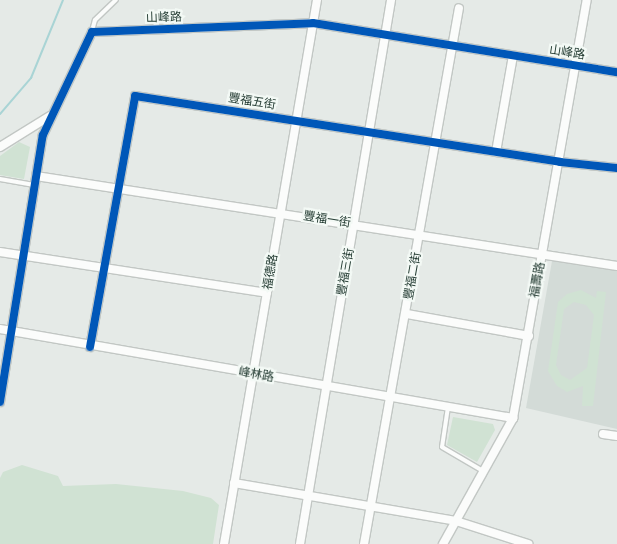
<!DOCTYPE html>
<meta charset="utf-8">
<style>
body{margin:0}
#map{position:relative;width:617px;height:544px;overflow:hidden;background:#e5eae7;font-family:"Nunito Sans","Noto Sans TC",sans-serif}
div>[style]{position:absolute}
.built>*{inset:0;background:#d3dbd7}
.green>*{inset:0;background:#d0e2d3}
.stream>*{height:2px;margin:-1px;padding:0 1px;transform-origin:1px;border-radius:1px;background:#a9d4d5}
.roads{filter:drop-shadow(1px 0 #c2c7c4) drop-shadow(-1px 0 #c2c7c4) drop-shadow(0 1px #c2c7c4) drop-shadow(0 -1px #c2c7c4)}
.lane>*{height:4px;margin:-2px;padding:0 2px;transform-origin:2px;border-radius:2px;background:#fbfcfb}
.street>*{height:8px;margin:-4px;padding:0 4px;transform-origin:4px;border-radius:4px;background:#fbfcfb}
.cycleway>*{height:8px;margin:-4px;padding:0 4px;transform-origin:4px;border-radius:4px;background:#0057b8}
span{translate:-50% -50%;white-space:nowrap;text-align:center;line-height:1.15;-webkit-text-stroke:4.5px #f3f9f5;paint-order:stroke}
.street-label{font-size:12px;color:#243c33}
</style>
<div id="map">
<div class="built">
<div style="clip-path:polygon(552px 261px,617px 271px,617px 429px,526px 408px)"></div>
</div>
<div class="green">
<div style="clip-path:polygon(19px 142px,30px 147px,24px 179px,0 175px,0 156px)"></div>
<div style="clip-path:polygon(evenodd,581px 290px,596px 298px,597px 291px,606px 292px,593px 406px,582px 406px,583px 386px,567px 392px,557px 386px,548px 371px,558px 302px,567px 294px,581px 290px,574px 302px,586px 305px,594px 315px,587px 368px,570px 380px,561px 375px,556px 365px,564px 309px,574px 302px)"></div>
<div style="clip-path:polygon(453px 417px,493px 424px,495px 430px,477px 462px,447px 445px)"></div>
<div style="clip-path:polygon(22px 465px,58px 476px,63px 486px,116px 484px,183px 491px,211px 498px,219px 505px,213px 544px,0 544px,0 478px,3px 472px)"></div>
</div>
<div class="stream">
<div style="left:0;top:114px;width:48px;rotate:-49.3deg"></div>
<div style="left:31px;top:78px;width:84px;rotate:-67.7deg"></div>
</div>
<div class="roads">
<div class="lane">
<div style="left:92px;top:31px;width:11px;rotate:-75deg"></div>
<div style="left:95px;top:20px;width:29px;rotate:-44deg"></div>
<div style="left:0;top:179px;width:36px;rotate:10deg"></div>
<div style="left:448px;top:407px;width:40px;rotate:98.5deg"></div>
<div style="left:442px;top:447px;width:48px;rotate:30.3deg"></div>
</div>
<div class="street">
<div style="left:0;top:147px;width:59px;rotate:-31.8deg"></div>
<div style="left:496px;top:152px;width:97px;rotate:-80deg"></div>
<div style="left:36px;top:176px;width:588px;rotate:8.81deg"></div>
<div style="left:0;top:252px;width:270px;rotate:8.7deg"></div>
<div style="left:407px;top:314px;width:124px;rotate:10.2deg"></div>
<div style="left:0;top:329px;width:521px;rotate:9.84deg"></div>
<div style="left:90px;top:347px;width:255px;rotate:-79.8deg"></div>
<div style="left:135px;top:96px;width:430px;rotate:8.8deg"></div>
<div style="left:560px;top:162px;width:57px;rotate:6deg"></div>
<div style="left:0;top:402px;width:270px;rotate:-80.9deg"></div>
<div style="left:43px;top:135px;width:114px;rotate:-64.6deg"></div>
<div style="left:92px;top:32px;width:221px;rotate:-2.3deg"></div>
<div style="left:313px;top:23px;width:308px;rotate:9.2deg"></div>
<div style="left:603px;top:434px;width:14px;rotate:8deg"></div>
<div style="left:234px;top:483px;width:225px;rotate:9.7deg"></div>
<div style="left:456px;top:521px;width:76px;rotate:17.7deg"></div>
<div style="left:224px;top:544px;width:552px;rotate:-80.3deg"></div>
<div style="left:300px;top:544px;width:552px;rotate:-80.5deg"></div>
<div style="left:364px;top:544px;width:544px;rotate:-79.95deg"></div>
<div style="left:443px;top:544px;width:144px;rotate:-60.9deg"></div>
<div style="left:513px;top:418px;width:424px;rotate:-80deg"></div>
</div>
</div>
<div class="cycleway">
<div style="left:90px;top:347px;width:255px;rotate:-79.8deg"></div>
<div style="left:135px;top:96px;width:430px;rotate:8.8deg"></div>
<div style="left:560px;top:162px;width:57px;rotate:6deg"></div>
<div style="left:0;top:402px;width:270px;rotate:-80.9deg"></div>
<div style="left:43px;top:135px;width:114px;rotate:-64.6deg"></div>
<div style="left:92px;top:32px;width:221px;rotate:-2.3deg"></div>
<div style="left:313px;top:23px;width:308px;rotate:9.2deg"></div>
</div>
<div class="street-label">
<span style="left:164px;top:18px;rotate:-2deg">山峰路</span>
<span style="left:567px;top:53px;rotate:9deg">山峰路</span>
<span style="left:252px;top:102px;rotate:9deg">豐福五街</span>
<span style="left:327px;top:220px;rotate:9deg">豐福一街</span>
<span style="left:271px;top:272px;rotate:-80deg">福德路</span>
<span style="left:346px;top:272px;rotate:-80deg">豐福三街</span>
<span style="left:413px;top:276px;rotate:-80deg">豐福二街</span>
<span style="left:538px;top:280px;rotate:-80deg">福壽路</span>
<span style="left:256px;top:375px;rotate:10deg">峰林路</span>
</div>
</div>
